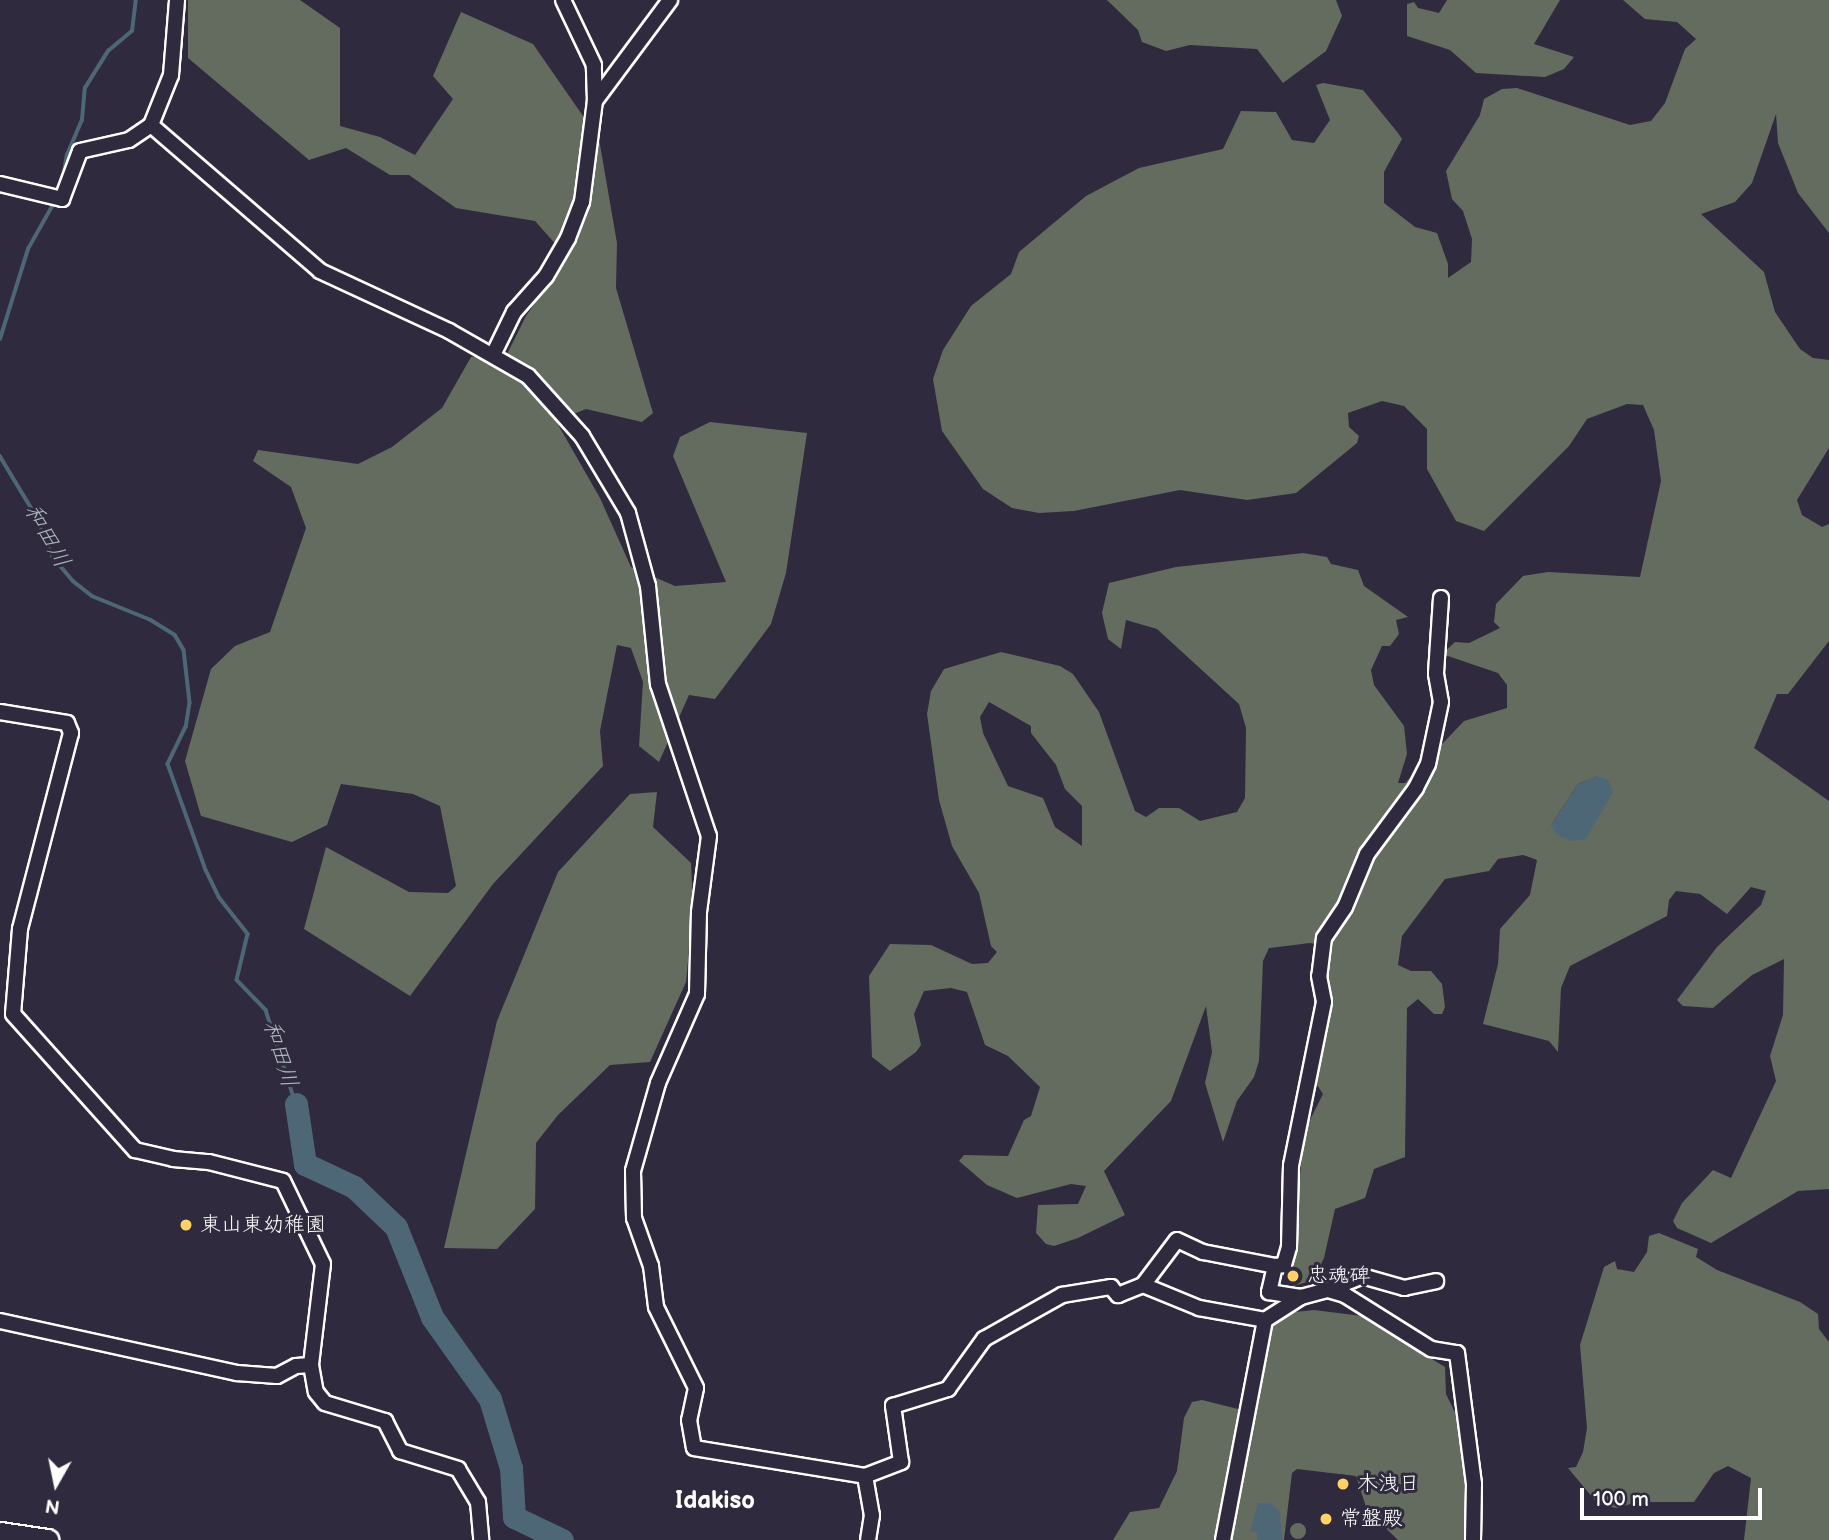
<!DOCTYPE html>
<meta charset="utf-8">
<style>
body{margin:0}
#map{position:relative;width:1829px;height:1540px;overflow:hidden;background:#2f2a3d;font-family:"Balsamiq Sans","Klee One",sans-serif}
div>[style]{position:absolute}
.green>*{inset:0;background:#646c5f}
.round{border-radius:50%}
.water>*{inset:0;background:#4e6776}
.stream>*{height:3.5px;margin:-1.75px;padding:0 1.75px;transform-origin:1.75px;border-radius:1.75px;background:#4e6776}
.river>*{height:23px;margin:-11.5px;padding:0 11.5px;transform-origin:11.5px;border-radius:11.5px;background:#4e6776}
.roads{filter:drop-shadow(2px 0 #fff) drop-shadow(-2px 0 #fff) drop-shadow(0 2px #fff) drop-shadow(0 -2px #fff)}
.street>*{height:14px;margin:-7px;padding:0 7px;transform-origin:7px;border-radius:7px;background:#2f2a3d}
.secondary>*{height:21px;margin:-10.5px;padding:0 10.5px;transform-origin:10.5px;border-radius:10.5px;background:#2f2a3d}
.dots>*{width:19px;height:19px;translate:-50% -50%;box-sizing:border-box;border:4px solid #2f2a3d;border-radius:50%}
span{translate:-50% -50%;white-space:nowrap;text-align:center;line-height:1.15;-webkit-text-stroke:6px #2f2a3d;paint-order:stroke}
.poi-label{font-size:21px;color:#fff}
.left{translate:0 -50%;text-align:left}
.water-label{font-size:23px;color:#afbbc1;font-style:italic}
.quarter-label{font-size:24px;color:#fff;font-weight:700}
.north{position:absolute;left:21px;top:1449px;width:70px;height:70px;-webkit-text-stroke:5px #2f2a3d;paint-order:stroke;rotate:189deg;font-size:19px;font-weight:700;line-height:28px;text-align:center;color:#fff}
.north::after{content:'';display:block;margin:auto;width:24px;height:32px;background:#fff;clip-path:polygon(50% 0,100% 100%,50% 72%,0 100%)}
.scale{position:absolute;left:1580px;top:1488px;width:182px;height:32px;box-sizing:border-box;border:4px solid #fff;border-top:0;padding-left:9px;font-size:21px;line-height:24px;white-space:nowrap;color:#fff;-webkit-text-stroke:5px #2f2a3d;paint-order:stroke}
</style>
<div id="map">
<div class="green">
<div style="clip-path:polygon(188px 0,300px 0,340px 28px,340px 126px,380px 137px,415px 155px,453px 99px,433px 76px,461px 12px,533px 44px,599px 139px,617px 243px,616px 288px,653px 413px,642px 422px,586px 409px,556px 421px,600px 498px,631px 567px,675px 586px,726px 582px,673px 456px,680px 437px,710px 422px,807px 433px,786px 573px,771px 624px,715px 699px,689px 695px,659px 762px,639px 746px,643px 682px,631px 648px,617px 645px,600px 731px,603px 766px,493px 884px,410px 996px,304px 929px,326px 847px,409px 892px,448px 893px,456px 886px,440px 806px,413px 794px,341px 784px,327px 825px,292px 842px,201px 816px,185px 761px,211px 669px,235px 646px,270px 632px,306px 528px,291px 487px,253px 461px,258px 450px,358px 464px,392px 447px,442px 408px,471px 357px,507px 354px,526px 316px,567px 257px,535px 221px,456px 208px,409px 175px,390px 175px,346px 148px,309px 160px,188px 58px)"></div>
<div style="clip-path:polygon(1107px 0,1336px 0,1342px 16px,1326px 51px,1283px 83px,1257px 49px,1190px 45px,1166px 51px,1142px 42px,1138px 30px)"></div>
<div style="clip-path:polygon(1447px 0,1560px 0,1534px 44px,1574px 57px,1564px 69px,1545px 77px,1476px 73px,1450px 50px,1407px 36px,1407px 4px,1414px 2px,1418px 8px,1439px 13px)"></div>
<div style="clip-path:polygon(evenodd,1623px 0,1829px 0,1829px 233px,1798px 193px,1778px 143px,1776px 114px,1752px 183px,1735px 202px,1701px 214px,1764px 272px,1775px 312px,1800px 349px,1813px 358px,1829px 360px,1829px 448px,1797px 500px,1802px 515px,1822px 527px,1829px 524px,1829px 641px,1788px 694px,1777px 694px,1754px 748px,1829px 801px,1829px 1189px,1798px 1191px,1711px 1243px,1677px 1228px,1673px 1221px,1682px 1203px,1713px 1170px,1731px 1178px,1776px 1081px,1770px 1056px,1783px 1015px,1784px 959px,1752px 975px,1713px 1008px,1683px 1006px,1677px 1000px,1717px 947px,1761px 905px,1766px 891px,1751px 887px,1727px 914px,1700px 894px,1676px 891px,1669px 900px,1667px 916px,1570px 966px,1561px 988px,1558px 1052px,1549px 1041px,1483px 1024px,1498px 964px,1500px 929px,1530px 895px,1537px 860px,1523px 855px,1498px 859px,1489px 871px,1445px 879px,1402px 936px,1398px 965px,1411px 971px,1431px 971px,1442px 984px,1445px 1007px,1442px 1014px,1434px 1014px,1418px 999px,1407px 1008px,1405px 1157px,1374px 1169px,1365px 1198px,1335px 1209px,1324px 1258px,1313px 1280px,1294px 1286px,1283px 1275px,1284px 1205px,1299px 1184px,1305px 1130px,1323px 1094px,1313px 1079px,1321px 979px,1319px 945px,1310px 943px,1269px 948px,1263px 961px,1259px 1061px,1254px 1077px,1237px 1101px,1223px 1142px,1205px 1083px,1212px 1052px,1206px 1006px,1171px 1101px,1104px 1171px,1125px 1215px,1078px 1238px,1054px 1246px,1046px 1244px,1036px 1233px,1038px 1205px,1078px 1204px,1086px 1186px,1071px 1184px,1017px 1198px,987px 1185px,959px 1161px,964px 1155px,1008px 1156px,1024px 1120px,1031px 1116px,1040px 1087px,1008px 1056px,985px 1045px,967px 992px,951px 988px,924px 991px,914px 1014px,921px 1045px,916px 1052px,890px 1071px,872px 1057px,869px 976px,890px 944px,931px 945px,972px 964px,988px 963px,997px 952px,991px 946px,979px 893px,952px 846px,939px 800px,927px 714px,931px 691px,944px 669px,1001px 652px,1060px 666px,1073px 674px,1099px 712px,1135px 811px,1146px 817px,1159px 808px,1179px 808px,1200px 821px,1237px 812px,1245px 798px,1246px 728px,1239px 704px,1157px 629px,1126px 620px,1121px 649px,1108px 639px,1102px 613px,1109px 583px,1176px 567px,1303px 553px,1327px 557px,1331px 564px,1358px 570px,1364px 586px,1408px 617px,1396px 620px,1399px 634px,1390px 646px,1382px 646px,1371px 670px,1374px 685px,1404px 726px,1407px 754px,1398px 783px,1405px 783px,1464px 721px,1507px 708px,1507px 685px,1498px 673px,1442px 654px,1455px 642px,1469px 643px,1500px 628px,1494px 622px,1496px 604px,1523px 576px,1548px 572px,1640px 577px,1661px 481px,1654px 430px,1643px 405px,1627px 404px,1587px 419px,1569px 446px,1484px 531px,1456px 521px,1427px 469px,1427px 429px,1404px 406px,1382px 401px,1348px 413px,1349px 427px,1359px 436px,1357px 443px,1296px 493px,1247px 500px,1180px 490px,1074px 511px,1039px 513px,1012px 508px,983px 489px,942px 431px,933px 379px,943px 350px,971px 306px,1011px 274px,1019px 252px,1086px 196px,1139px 168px,1223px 149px,1241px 111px,1276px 112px,1292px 140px,1314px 143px,1330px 120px,1316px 85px,1323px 83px,1363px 90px,1398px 133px,1402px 139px,1384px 172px,1384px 203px,1415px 227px,1437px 233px,1448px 264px,1448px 278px,1471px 262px,1472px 239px,1463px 211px,1452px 199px,1446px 171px,1480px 115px,1484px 99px,1502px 89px,1517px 88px,1630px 125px,1651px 121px,1665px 103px,1685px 49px,1696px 39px,1677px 22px,1645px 19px,1623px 0,989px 702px,1031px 726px,1031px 733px,1056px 765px,1065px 789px,1082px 806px,1082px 846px,1055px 827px,1043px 798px,1008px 786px,983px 733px,980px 717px,989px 702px,1623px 0,1598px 776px,1551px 825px,1578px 784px,1598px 776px)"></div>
<div style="clip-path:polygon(657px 792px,653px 827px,691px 863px,693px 906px,686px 982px,650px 1062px,610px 1065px,558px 1115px,536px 1143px,535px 1209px,497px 1249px,444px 1248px,497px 1021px,558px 872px,630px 794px)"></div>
<div style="clip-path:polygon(1659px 1233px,1698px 1249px,1696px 1257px,1717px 1270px,1800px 1302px,1818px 1314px,1819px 1329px,1829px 1342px,1829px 1540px,1744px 1540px,1751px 1478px,1728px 1466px,1714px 1473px,1694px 1502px,1638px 1502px,1616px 1508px,1598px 1504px,1568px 1468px,1576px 1467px,1583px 1452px,1587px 1428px,1580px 1345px,1604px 1267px,1615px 1261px,1617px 1269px,1634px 1272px,1647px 1252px,1649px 1236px)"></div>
<div style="clip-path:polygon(1314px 1310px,1362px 1316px,1445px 1367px,1446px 1394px,1461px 1425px,1468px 1486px,1468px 1540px,1398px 1540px,1367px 1510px,1356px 1476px,1297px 1469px,1292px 1473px,1284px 1540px,1230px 1540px,1271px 1323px,1276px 1314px)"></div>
<div style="clip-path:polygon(1202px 1400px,1242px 1410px,1216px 1540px,1113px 1540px,1130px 1512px,1159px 1508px,1177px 1471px,1184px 1418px,1192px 1402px)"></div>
<div class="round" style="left:1290px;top:1523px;width:16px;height:16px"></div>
</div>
<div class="water">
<div style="clip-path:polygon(1597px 776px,1608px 780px,1613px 792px,1586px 839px,1571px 841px,1557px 835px,1551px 825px,1578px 784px)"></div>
<div style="clip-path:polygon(1258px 1503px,1272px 1504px,1280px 1512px,1282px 1540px,1257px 1540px,1258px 1533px,1250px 1531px)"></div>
</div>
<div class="stream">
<div style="left:63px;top:179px;width:24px;rotate:-81deg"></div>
<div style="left:67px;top:155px;width:38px;rotate:-67deg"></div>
<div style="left:82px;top:120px;width:32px;rotate:-85deg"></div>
<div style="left:85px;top:88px;width:44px;rotate:-58.1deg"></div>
<div style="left:108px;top:51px;width:31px;rotate:-40deg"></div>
<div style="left:132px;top:31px;width:31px;rotate:-83deg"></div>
<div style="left:0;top:339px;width:94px;rotate:-72.7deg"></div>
<div style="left:28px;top:249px;width:53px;rotate:-60.5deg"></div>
<div style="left:0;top:456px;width:68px;rotate:58.9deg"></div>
<div style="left:35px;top:514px;width:47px;rotate:67.3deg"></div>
<div style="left:53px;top:557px;width:31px;rotate:50deg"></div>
<div style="left:73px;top:581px;width:24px;rotate:38deg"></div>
<div style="left:92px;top:596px;width:64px;rotate:22.1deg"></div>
<div style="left:151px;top:620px;width:28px;rotate:32deg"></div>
<div style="left:175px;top:635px;width:17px;rotate:59deg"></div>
<div style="left:184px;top:650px;width:53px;rotate:83.5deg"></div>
<div style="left:190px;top:703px;width:24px;rotate:99deg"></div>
<div style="left:186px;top:727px;width:41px;rotate:115.9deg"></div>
<div style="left:168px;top:764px;width:113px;rotate:70.3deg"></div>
<div style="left:206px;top:870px;width:30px;rotate:64deg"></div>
<div style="left:219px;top:897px;width:47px;rotate:51.9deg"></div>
<div style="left:248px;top:934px;width:47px;rotate:103.4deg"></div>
<div style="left:237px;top:980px;width:42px;rotate:46deg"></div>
<div style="left:266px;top:1010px;width:99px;rotate:72.3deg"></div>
</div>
<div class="river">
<div style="left:296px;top:1104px;width:61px;rotate:81.5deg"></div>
<div style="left:305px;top:1164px;width:54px;rotate:25.1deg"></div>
<div style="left:354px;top:1187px;width:58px;rotate:43.6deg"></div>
<div style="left:396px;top:1227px;width:97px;rotate:68.2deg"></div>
<div style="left:432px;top:1317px;width:100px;rotate:54.7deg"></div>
<div style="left:490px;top:1399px;width:72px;rotate:73.1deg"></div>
<div style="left:511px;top:1468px;width:49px;rotate:86.5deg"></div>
<div style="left:514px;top:1517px;width:53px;rotate:25.6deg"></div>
</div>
<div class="roads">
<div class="street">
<div style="left:595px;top:101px;width:126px;rotate:-53.4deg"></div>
<div style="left:151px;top:125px;width:223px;rotate:40.8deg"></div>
<div style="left:320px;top:271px;width:142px;rotate:24.9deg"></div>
<div style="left:449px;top:331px;width:91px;rotate:29.7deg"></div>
<div style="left:528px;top:376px;width:81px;rotate:48deg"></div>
<div style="left:582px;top:436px;width:90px;rotate:59.1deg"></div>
<div style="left:628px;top:513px;width:76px;rotate:74.7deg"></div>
<div style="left:648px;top:586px;width:99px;rotate:84.2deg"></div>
<div style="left:658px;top:684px;width:160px;rotate:71.5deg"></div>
<div style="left:709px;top:836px;width:77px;rotate:97.5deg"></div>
<div style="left:699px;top:912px;width:82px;rotate:91.4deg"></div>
<div style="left:697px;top:994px;width:97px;rotate:113.7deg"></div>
<div style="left:658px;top:1083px;width:91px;rotate:105.9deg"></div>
<div style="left:633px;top:1171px;width:47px;rotate:88.8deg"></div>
<div style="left:634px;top:1218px;width:51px;rotate:70.5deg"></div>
<div style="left:651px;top:1266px;width:41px;rotate:83deg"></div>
<div style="left:656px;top:1307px;width:90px;rotate:63.7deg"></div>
<div style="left:696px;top:1388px;width:33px;rotate:102deg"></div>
<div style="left:689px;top:1420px;width:28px;rotate:80deg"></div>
<div style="left:694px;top:1448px;width:173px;rotate:9.3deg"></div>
<div style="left:865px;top:1476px;width:39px;rotate:-21deg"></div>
<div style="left:901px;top:1462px;width:57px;rotate:-98.1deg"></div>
<div style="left:893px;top:1406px;width:58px;rotate:-17.2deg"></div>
<div style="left:948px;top:1389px;width:62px;rotate:-54.2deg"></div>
<div style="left:984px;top:1339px;width:90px;rotate:-29.4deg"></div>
<div style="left:1062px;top:1295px;width:50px;rotate:-9.3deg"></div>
<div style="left:1111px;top:1287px;width:11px;rotate:49deg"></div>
<div style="left:1118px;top:1295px;width:27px;rotate:-22deg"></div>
<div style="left:1143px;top:1285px;width:61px;rotate:22.3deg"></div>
<div style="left:1199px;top:1308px;width:67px;rotate:10.3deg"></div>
<div style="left:0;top:184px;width:64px;rotate:13.6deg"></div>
<div style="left:62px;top:199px;width:51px;rotate:-69.4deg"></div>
<div style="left:80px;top:151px;width:50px;rotate:-12.7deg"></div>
<div style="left:129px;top:140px;width:27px;rotate:-34deg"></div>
<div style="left:151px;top:125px;width:54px;rotate:-68.2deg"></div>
<div style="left:171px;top:75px;width:75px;rotate:-85.4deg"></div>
<div style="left:493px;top:355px;width:48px;rotate:-64deg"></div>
<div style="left:514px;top:312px;width:48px;rotate:-48.4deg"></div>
<div style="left:546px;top:276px;width:44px;rotate:-59.9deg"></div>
<div style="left:568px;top:238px;width:39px;rotate:-69deg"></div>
<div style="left:582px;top:202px;width:102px;rotate:-82.7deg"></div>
<div style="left:595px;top:101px;width:36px;rotate:-92deg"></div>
<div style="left:594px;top:65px;width:72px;rotate:-115.5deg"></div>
<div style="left:1441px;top:598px;width:76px;rotate:93.8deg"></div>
<div style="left:1436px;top:674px;width:28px;rotate:80deg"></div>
<div style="left:1441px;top:702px;width:63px;rotate:101.8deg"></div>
<div style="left:1428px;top:764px;width:27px;rotate:117deg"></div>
<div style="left:1416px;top:788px;width:82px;rotate:126.6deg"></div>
<div style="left:1367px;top:854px;width:57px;rotate:112.5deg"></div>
<div style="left:1345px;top:907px;width:37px;rotate:124deg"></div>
<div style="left:1324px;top:938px;width:38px;rotate:97deg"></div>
<div style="left:1319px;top:976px;width:26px;rotate:79deg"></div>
<div style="left:1324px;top:1002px;width:166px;rotate:101.4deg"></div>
<div style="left:1291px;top:1165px;width:82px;rotate:91.4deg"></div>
<div style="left:1289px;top:1247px;width:19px;rotate:106deg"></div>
<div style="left:1284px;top:1265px;width:9px;rotate:174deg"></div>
<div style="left:1275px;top:1266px;width:27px;rotate:103deg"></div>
<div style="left:1269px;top:1292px;width:32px;rotate:9deg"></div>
<div style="left:1301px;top:1297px;width:28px;rotate:-15deg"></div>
<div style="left:1328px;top:1290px;width:18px;rotate:16deg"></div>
<div style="left:1345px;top:1295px;width:102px;rotate:32.1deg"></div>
<div style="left:1431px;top:1349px;width:26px;rotate:9deg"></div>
<div style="left:1457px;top:1353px;width:132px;rotate:82.6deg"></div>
<div style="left:1474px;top:1484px;width:56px;rotate:91deg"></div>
<div style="left:0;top:712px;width:68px;rotate:9.3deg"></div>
<div style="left:67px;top:723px;width:11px;rotate:68deg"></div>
<div style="left:71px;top:733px;width:203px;rotate:104.6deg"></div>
<div style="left:20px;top:929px;width:85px;rotate:94.7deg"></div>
<div style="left:13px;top:1014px;width:183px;rotate:48.1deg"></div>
<div style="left:135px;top:1150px;width:39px;rotate:13deg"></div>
<div style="left:173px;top:1159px;width:36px;rotate:5deg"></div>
<div style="left:209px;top:1162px;width:76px;rotate:14.4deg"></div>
<div style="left:283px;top:1181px;width:92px;rotate:64.3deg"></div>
<div style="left:323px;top:1264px;width:102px;rotate:96.8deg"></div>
<div style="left:311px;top:1365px;width:27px;rotate:80deg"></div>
<div style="left:316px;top:1392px;width:14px;rotate:51deg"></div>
<div style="left:325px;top:1403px;width:63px;rotate:16.7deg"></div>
<div style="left:385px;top:1421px;width:34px;rotate:63deg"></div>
<div style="left:400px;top:1451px;width:61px;rotate:17.2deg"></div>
<div style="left:458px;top:1469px;width:39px;rotate:59deg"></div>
<div style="left:478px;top:1502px;width:38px;rotate:85deg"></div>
<div style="left:1143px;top:1285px;width:56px;rotate:-52.9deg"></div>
<div style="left:1177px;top:1240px;width:29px;rotate:25deg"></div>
<div style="left:1203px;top:1252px;width:73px;rotate:11deg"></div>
<div style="left:1328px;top:1290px;width:37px;rotate:-22deg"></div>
<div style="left:1362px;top:1276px;width:44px;rotate:15.9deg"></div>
<div style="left:1404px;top:1288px;width:33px;rotate:-12deg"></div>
<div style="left:0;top:1321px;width:243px;rotate:12.4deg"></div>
<div style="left:237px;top:1373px;width:40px;rotate:4.3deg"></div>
<div style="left:277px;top:1376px;width:21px;rotate:-28deg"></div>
<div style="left:296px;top:1366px;width:15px;rotate:-4deg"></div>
<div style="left:865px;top:1476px;width:40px;rotate:80deg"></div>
<div style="left:872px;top:1515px;width:25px;rotate:99deg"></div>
<div style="left:1223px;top:1540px;width:224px;rotate:-79.2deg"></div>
<div style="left:1265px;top:1320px;width:43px;rotate:-32.6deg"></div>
</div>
<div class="secondary">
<div style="left:0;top:1533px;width:48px;rotate:8.5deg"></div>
</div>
</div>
<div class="dots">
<div style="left:186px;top:1225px;background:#ffd166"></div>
<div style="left:1293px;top:1276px;background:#ffd166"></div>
<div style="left:1343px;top:1484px;background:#ffd166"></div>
<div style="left:1326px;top:1519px;background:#ffd166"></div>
</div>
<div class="poi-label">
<span class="left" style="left:200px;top:1225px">東山東幼稚園</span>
<span class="left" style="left:1307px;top:1276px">忠魂碑</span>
<span class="left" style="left:1357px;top:1484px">木洩日</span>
<span class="left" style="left:1340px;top:1519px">常盤殿</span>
</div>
<div class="water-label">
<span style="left:47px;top:536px;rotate:61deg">和田川</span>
<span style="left:280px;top:1054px;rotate:73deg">和田川</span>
</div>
<div class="quarter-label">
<span style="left:715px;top:1501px">Idakiso</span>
</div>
<div class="north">N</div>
<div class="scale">100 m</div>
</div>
